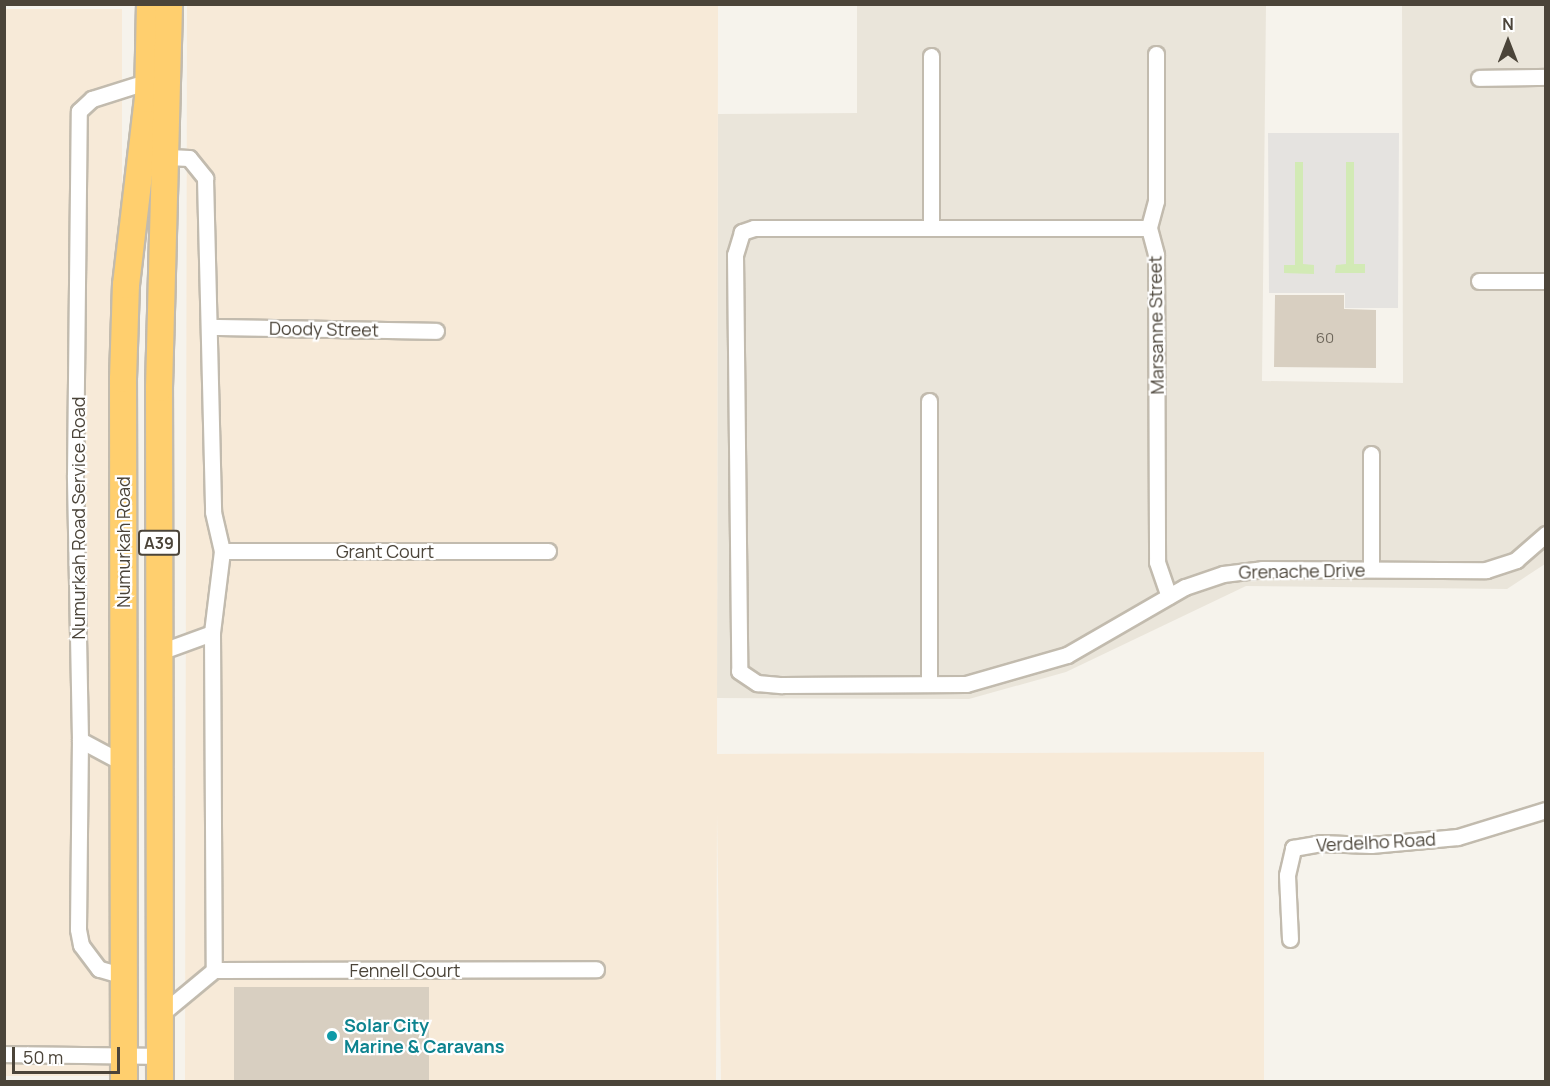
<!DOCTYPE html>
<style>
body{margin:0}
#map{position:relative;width:1550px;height:1086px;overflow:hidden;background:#f6f3ec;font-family:Manrope,sans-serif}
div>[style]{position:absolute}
.residential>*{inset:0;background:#eae5da}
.commercial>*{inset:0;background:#f7ead8;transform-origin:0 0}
.green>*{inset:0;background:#d2eab5}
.parking>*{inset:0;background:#e5e3e0}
.building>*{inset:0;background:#d8cfc1;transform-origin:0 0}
.roads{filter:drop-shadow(2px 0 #c2bbae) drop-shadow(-2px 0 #c2bbae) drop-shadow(0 2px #c2bbae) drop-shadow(0 -2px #c2bbae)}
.street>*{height:15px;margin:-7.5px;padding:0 7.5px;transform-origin:7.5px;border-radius:7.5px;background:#fff}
.highway>*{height:26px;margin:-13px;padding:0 13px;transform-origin:13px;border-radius:13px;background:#ffcf6e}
.dots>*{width:16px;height:16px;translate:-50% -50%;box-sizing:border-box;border:3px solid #fff;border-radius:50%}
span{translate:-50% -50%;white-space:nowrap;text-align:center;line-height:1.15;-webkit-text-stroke:4.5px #fff;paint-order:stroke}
.number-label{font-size:15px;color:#6e675b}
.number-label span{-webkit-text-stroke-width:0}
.shield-label span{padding:2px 4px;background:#fff;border:2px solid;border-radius:4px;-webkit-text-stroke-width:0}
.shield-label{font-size:16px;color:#4b4439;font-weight:700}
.street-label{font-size:18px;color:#4b4439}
.culture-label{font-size:18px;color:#0d838f;font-weight:700}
.left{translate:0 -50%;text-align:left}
.frame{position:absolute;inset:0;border:6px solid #4b4439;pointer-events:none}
.north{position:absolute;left:1478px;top:12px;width:60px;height:60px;-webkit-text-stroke:4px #fff;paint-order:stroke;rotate:0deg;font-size:16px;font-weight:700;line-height:24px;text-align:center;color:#4b4439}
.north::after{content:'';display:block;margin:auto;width:21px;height:27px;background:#4b4439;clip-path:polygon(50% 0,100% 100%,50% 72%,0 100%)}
.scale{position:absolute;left:12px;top:1047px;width:108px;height:27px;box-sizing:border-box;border:3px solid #4b4439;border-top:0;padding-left:8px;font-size:18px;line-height:21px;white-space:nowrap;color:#4b4439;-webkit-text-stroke:4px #fff;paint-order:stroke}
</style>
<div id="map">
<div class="residential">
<div style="clip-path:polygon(857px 5px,1266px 5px,1262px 381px,1403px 383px,1402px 5px,1545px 5px,1545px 564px,1507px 589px,1246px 586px,1066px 672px,969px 699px,717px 698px,718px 114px,857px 113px)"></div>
</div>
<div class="commercial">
<div style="clip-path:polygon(187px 5px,718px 5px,717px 754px,1264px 752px,1264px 1081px,721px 1081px,717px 813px,716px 1081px,185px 1082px)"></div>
<div style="left:5px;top:9px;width:117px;height:1067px"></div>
</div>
<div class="green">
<div style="clip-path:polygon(1295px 162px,1303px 162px,1303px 264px,1314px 264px,1314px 274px,1284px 274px,1284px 265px,1295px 264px)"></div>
<div style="clip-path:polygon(1346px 162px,1354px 162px,1354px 264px,1366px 264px,1366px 273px,1335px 273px,1335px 264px,1346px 264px)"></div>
</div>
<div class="parking">
<div style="clip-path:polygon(evenodd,1268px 133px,1399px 133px,1398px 308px,1345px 308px,1345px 293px,1269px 293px,1268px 133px,1295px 162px,1303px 162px,1303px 264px,1314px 265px,1314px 274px,1284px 273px,1284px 265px,1295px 265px,1295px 162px,1268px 133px,1346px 162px,1354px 162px,1354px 264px,1365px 264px,1365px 273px,1335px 273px,1336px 265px,1346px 264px,1346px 162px)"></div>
</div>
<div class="building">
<div style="clip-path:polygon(1275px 295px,1344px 295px,1344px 309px,1376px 310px,1376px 368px,1274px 367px)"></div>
<div style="left:429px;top:987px;width:95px;height:195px;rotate:90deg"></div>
</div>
<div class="roads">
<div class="street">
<div style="left:1156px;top:54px;width:147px;rotate:90deg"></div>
<div style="left:1156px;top:201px;width:28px;rotate:105deg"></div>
<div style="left:1149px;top:228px;width:28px;rotate:75deg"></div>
<div style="left:1156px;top:255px;width:307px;rotate:89.8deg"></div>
<div style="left:1157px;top:562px;width:36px;rotate:71deg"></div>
<div style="left:931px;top:56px;width:172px;rotate:90deg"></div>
<div style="left:1479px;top:78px;width:67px;rotate:-0.9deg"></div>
<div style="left:168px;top:157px;width:21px;rotate:3deg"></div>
<div style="left:189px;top:158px;width:26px;rotate:51deg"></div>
<div style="left:205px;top:178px;width:334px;rotate:88.6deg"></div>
<div style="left:213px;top:512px;width:40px;rotate:77deg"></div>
<div style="left:222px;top:551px;width:83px;rotate:97deg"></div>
<div style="left:212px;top:633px;width:337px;rotate:89.7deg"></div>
<div style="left:1149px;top:228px;width:395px;rotate:180deg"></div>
<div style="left:754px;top:228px;width:13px;rotate:162deg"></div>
<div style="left:742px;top:232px;width:24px;rotate:107deg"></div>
<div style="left:735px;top:255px;width:416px;rotate:89.4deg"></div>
<div style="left:739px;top:671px;width:22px;rotate:34deg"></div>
<div style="left:757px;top:683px;width:25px;rotate:5deg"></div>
<div style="left:782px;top:685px;width:184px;rotate:-0.3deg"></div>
<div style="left:966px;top:684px;width:105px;rotate:-16deg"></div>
<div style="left:1067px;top:655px;width:136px;rotate:-30deg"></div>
<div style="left:1185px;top:587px;width:40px;rotate:-18.9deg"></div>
<div style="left:1223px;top:574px;width:39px;rotate:-7deg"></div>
<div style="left:1262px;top:569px;width:224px;rotate:0.3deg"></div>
<div style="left:1486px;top:570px;width:32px;rotate:-18deg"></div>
<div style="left:1516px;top:560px;width:40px;rotate:-41deg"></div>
<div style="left:1479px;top:281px;width:67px"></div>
<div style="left:212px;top:327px;width:224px;rotate:1deg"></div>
<div style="left:929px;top:401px;width:283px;rotate:90deg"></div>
<div style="left:222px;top:551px;width:326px"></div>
<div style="left:1371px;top:569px;width:115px;rotate:-90deg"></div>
<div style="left:160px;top:652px;width:55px;rotate:-20.1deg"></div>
<div style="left:80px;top:740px;width:49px;rotate:28.1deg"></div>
<div style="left:1290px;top:939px;width:64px;rotate:-92.7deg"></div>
<div style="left:1287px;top:875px;width:28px;rotate:-77deg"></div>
<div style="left:1293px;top:848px;width:27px;rotate:-10deg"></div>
<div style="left:1320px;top:843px;width:51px;rotate:2.2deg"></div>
<div style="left:1371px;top:845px;width:87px;rotate:-5.3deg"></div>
<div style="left:1458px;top:837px;width:92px;rotate:-17.1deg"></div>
<div style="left:214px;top:970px;width:382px;rotate:-0.1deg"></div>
<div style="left:124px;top:976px;width:26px;rotate:-164deg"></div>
<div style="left:99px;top:969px;width:30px;rotate:-127deg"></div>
<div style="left:81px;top:945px;width:16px;rotate:-101deg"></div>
<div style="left:78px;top:929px;width:189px;rotate:-89.4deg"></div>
<div style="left:80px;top:740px;width:265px;rotate:-91.1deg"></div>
<div style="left:75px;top:475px;width:364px;rotate:-89.4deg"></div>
<div style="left:79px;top:111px;width:18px;rotate:-43deg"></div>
<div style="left:92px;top:99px;width:60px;rotate:-17.5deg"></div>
<div style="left:160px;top:1015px;width:70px;rotate:-39.8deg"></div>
<div style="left:4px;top:1054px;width:156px;rotate:0.7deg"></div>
</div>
<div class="highway">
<div style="left:124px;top:1082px;width:703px;rotate:-90.08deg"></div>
<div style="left:123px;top:379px;width:94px;rotate:-88.2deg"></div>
<div style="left:126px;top:285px;width:187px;rotate:-83.3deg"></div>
<div style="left:148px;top:99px;width:95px;rotate:-88.8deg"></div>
<div style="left:160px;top:1082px;width:694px;rotate:-90.08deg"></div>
<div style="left:159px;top:388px;width:384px;rotate:-88.5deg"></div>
</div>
</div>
<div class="dots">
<div style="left:332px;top:1036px;background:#0f9aa8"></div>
</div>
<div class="number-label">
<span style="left:1325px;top:338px">60</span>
</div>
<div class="shield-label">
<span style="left:159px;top:543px">A39</span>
</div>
<div class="street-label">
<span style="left:1156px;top:325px;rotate:-91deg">Marsanne Street</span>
<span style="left:324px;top:329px;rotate:1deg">Doody Street</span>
<span style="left:78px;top:518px;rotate:-90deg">Numurkah Road Service Road</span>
<span style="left:123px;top:542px;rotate:-90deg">Numurkah Road</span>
<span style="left:385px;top:551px">Grant Court</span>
<span style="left:1302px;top:571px;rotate:-1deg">Grenache Drive</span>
<span style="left:1376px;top:842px;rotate:-3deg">Verdelho Road</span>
<span style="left:405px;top:970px">Fennell Court</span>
</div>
<div class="culture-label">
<span class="left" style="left:344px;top:1036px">Solar City<br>Marine &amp; Caravans</span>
</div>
<div class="frame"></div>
<div class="north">N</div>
<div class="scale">50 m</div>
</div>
